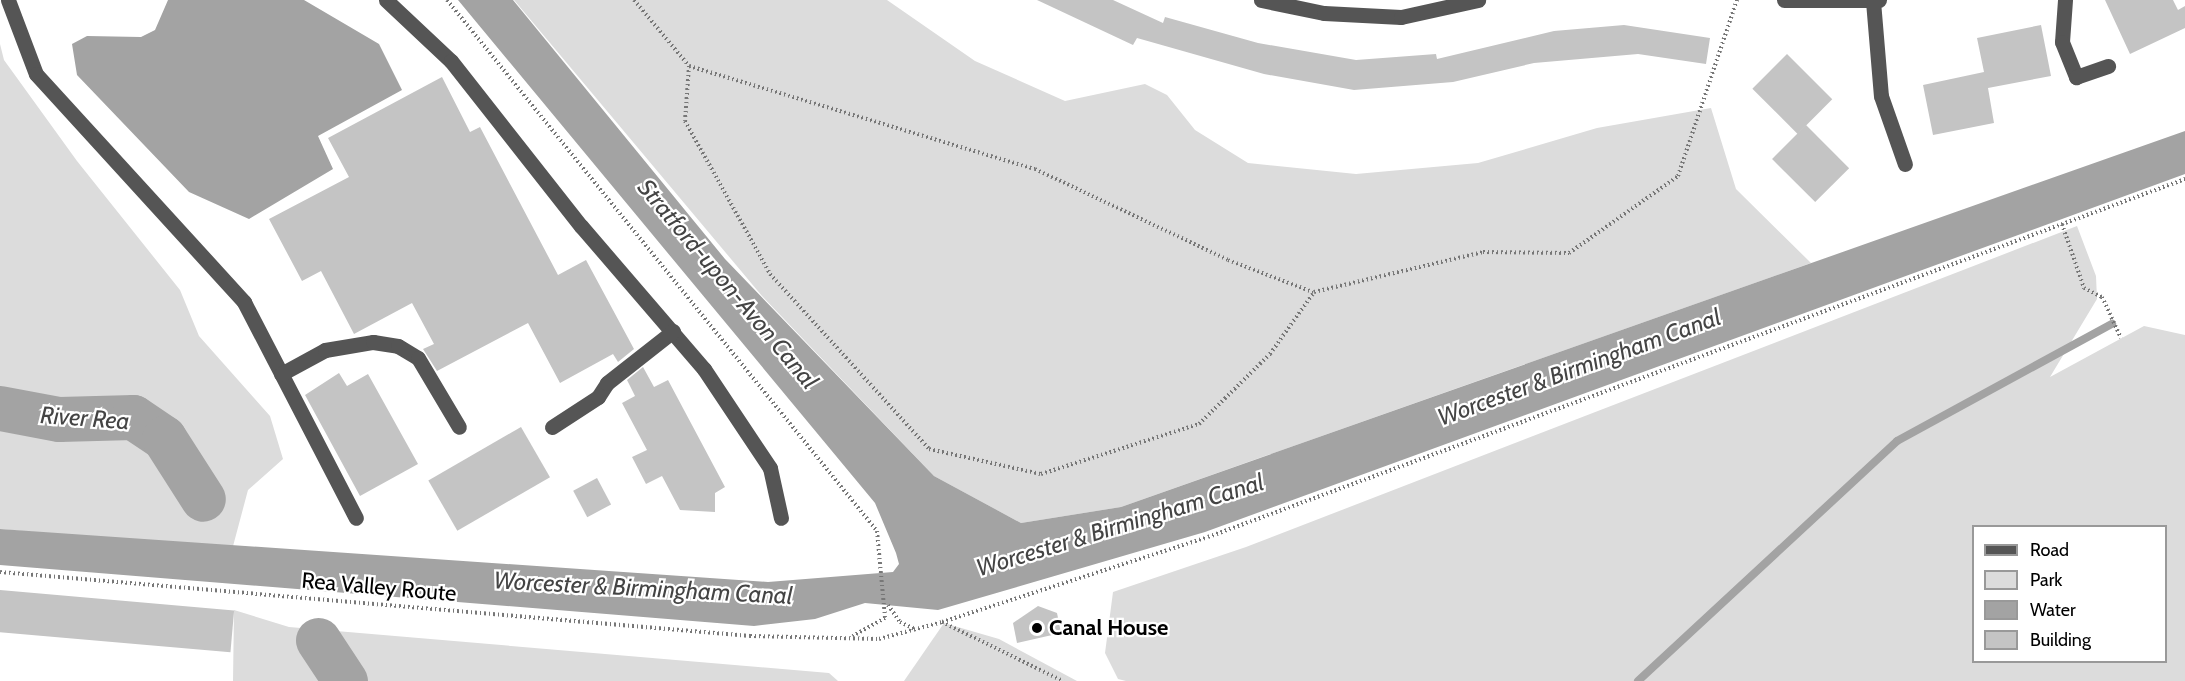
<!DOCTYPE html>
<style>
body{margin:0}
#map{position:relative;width:2185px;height:681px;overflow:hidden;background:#fff;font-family:Cabin,sans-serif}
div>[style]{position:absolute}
.green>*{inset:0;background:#dcdcdc}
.water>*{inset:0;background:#a3a3a3}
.stream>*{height:8px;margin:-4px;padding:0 4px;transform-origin:4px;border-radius:4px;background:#a3a3a3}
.river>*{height:45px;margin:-22.5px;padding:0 22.5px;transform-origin:22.5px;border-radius:22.5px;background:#a3a3a3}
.building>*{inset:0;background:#c4c4c4;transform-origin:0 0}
.path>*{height:4px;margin-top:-2px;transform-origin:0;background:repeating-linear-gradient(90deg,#777 0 1.5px,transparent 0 4.5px)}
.minor>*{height:15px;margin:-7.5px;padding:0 7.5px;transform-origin:7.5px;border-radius:7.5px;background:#555}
.dots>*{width:16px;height:16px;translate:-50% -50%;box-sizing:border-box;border:3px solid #fff;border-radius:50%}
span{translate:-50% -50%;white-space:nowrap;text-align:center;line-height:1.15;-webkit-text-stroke:4.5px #fff;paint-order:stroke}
.street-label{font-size:22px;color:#000}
.poi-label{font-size:22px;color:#000;font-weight:700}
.left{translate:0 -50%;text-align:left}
.water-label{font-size:24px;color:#444;font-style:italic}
.legend{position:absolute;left:1972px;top:525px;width:195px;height:138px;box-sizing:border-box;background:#fff;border:2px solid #999;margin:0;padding:8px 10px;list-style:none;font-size:18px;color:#000}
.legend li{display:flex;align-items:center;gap:12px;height:30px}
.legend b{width:30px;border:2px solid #999}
</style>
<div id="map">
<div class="green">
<div style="clip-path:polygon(514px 0,887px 0,975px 61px,1065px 101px,1145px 84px,1167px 95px,1195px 130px,1248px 163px,1356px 174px,1478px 163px,1597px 128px,1711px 108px,1736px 189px,1811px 263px,1121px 507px,1021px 523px,934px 476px,762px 296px)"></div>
<div style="clip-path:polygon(0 44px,4px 60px,77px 161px,180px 290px,199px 336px,270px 416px,283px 459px,248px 490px,232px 550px,0 529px)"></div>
<div style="clip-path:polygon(evenodd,2077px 226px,2096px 276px,2097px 299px,2050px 377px,2144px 326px,2185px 335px,2185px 681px,1126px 681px,1118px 679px,1105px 653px,1113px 592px,1246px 547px,2077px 226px,1974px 526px,2166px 526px,2166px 662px,1974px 662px,1974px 526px)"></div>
<div style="clip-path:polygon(234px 610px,289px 627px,829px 673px,838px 681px,233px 681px)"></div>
<div style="clip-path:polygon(944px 623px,999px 639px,1077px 681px,904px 681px)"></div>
</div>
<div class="water">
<div style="clip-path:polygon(168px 0,304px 0,379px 44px,402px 90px,318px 136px,333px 169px,249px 219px,189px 192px,77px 75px,72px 44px,87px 36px,141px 37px,155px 30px)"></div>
<div style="clip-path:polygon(458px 0,513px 0,725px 259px,934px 476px,1021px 523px,1121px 507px,2185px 131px,2185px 174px,1205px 532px,938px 610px,865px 603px,815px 619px,754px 626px,0 565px,0 529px,768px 582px,893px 572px,899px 564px,896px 553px,875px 503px)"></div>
</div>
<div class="stream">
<div style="left:1638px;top:681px;width:353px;rotate:-42.8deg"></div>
<div style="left:1897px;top:441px;width:245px;rotate:-28.6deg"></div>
</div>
<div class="river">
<div style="left:0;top:408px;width:60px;rotate:10.6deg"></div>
<div style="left:59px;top:419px;width:74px;rotate:-1.5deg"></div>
<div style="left:133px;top:417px;width:37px;rotate:34deg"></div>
<div style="left:164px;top:438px;width:72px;rotate:57.4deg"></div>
<div style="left:318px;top:640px;width:49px;rotate:56.6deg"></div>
</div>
<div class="building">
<div style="clip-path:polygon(1037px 0,1113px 0,1163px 23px,1165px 17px,1258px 43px,1356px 60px,1436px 54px,1437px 59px,1554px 31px,1624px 25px,1710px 38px,1706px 64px,1638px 54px,1534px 63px,1453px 82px,1354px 90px,1264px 74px,1137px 38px,1133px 45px)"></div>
<div style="clip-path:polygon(2105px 0,2173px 0,2178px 10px,2185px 6px,2185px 28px,2130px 54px)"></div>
<div style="clip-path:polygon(2041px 25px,2051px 76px,1988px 88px,1994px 123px,1933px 135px,1923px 85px,1984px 72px,1977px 38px)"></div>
<div style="left:1787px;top:54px;width:64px;height:49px;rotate:45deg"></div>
<div style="clip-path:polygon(442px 77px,470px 132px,480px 127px,558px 275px,586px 260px,634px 349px,618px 362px,613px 354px,560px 383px,528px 323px,437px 371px,423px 349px,434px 344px,412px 303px,354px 334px,321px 271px,302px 281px,269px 219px,349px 177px,328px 138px)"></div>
<div style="left:1806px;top:125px;width:61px;height:48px;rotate:45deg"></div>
<div style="clip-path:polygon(643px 367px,654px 387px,668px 380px,725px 487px,715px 493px,715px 512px,680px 510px,662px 476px,646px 484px,632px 457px,647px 450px,622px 403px,635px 396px,627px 380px)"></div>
<div style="clip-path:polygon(339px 373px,347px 386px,368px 374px,418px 464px,360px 496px,305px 395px)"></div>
<div style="left:521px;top:427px;width:58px;height:107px;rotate:60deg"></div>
<div style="left:597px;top:478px;width:30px;height:27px;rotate:62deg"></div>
<div style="left:0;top:590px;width:235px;height:42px;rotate:5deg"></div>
<div style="clip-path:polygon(1038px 606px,1057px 613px,1061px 633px,1017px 643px,1013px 623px)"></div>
</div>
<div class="path">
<div style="left:447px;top:0;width:683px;rotate:51deg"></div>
<div style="left:877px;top:531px;width:87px;rotate:84.7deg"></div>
<div style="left:885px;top:618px;width:37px;rotate:151deg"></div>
<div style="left:634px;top:0;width:86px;rotate:50.2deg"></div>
<div style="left:689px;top:66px;width:55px;rotate:94.2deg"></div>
<div style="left:685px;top:121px;width:175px;rotate:60.9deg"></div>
<div style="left:770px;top:274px;width:236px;rotate:47.7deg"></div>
<div style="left:929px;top:449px;width:115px;rotate:12.6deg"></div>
<div style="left:1041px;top:474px;width:166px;rotate:-17.6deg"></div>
<div style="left:1199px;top:424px;width:100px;rotate:-44.6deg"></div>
<div style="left:1270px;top:354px;width:76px;rotate:-54.6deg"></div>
<div style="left:1314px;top:292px;width:174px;rotate:-13.3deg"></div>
<div style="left:1483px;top:252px;width:86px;rotate:0.7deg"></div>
<div style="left:1569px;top:253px;width:133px;rotate:-35.2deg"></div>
<div style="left:1678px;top:176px;width:186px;rotate:-71.5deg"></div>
<div style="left:689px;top:66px;width:361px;rotate:16.6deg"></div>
<div style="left:1035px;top:169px;width:213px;rotate:25.2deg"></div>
<div style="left:1228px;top:260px;width:91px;rotate:20.6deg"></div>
<div style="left:2062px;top:224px;width:68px;rotate:71deg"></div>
<div style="left:2084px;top:288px;width:20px;rotate:27deg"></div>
<div style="left:2102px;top:297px;width:45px;rotate:65.1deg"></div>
<div style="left:0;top:572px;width:753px;rotate:4.88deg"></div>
<div style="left:750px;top:636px;width:129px;rotate:1.3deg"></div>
<div style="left:879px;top:639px;width:65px;rotate:-15.1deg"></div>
<div style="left:942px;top:622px;width:135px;rotate:26deg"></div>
<div style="left:888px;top:605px;width:21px;rotate:55deg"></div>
<div style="left:900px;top:622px;width:17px;rotate:25deg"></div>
<div style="left:942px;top:622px;width:279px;rotate:-17.7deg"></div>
<div style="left:1208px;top:537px;width:1041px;rotate:-20.12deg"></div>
</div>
<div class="minor">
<div style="left:8px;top:0;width:79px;rotate:69.3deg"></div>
<div style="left:36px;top:74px;width:309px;rotate:47.6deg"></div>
<div style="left:244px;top:302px;width:243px;rotate:62.6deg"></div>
<div style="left:386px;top:0;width:89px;rotate:43.2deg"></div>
<div style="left:451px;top:61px;width:210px;rotate:51.8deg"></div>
<div style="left:581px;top:226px;width:189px;rotate:49.3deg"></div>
<div style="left:704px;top:369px;width:119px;rotate:56.3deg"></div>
<div style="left:770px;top:468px;width:51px;rotate:77.6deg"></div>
<div style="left:1261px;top:0;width:64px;rotate:11.7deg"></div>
<div style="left:1324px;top:13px;width:77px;rotate:3deg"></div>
<div style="left:1401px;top:17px;width:79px;rotate:-12.4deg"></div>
<div style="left:1784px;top:0;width:95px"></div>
<div style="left:2065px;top:0;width:42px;rotate:94.1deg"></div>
<div style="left:2062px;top:42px;width:38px;rotate:68deg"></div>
<div style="left:2076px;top:77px;width:34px;rotate:-19deg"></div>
<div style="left:1873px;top:1px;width:95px;rotate:85.2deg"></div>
<div style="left:1881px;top:96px;width:72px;rotate:70.6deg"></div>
<div style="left:281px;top:374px;width:50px;rotate:-28.6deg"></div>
<div style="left:325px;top:350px;width:49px;rotate:-9.5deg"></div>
<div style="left:373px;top:342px;width:25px;rotate:9deg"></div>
<div style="left:398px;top:346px;width:23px;rotate:31deg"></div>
<div style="left:418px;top:358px;width:80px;rotate:59.3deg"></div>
<div style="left:552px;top:427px;width:55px;rotate:-33.1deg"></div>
<div style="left:598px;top:397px;width:17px;rotate:-57deg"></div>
<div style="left:607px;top:383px;width:84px;rotate:-38.2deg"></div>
</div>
<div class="dots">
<div style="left:1037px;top:628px;background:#000"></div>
</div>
<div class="street-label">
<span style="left:379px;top:587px;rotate:5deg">Rea Valley Route</span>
</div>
<div class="poi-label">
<span class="left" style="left:1049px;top:628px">Canal House</span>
</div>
<div class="water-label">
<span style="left:728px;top:284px;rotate:50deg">Stratford-upon-Avon Canal</span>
<span style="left:1579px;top:367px;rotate:-20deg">Worcester &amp; Birmingham Canal</span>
<span style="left:85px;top:418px;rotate:4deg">River Rea</span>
<span style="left:1120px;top:525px;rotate:-17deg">Worcester &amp; Birmingham Canal</span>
<span style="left:643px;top:588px;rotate:3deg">Worcester &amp; Birmingham Canal</span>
</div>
<ul class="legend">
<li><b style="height:8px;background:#555"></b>Road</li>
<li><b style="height:16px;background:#dcdcdc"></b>Park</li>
<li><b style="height:16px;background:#a3a3a3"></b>Water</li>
<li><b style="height:16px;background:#c4c4c4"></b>Building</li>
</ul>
</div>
